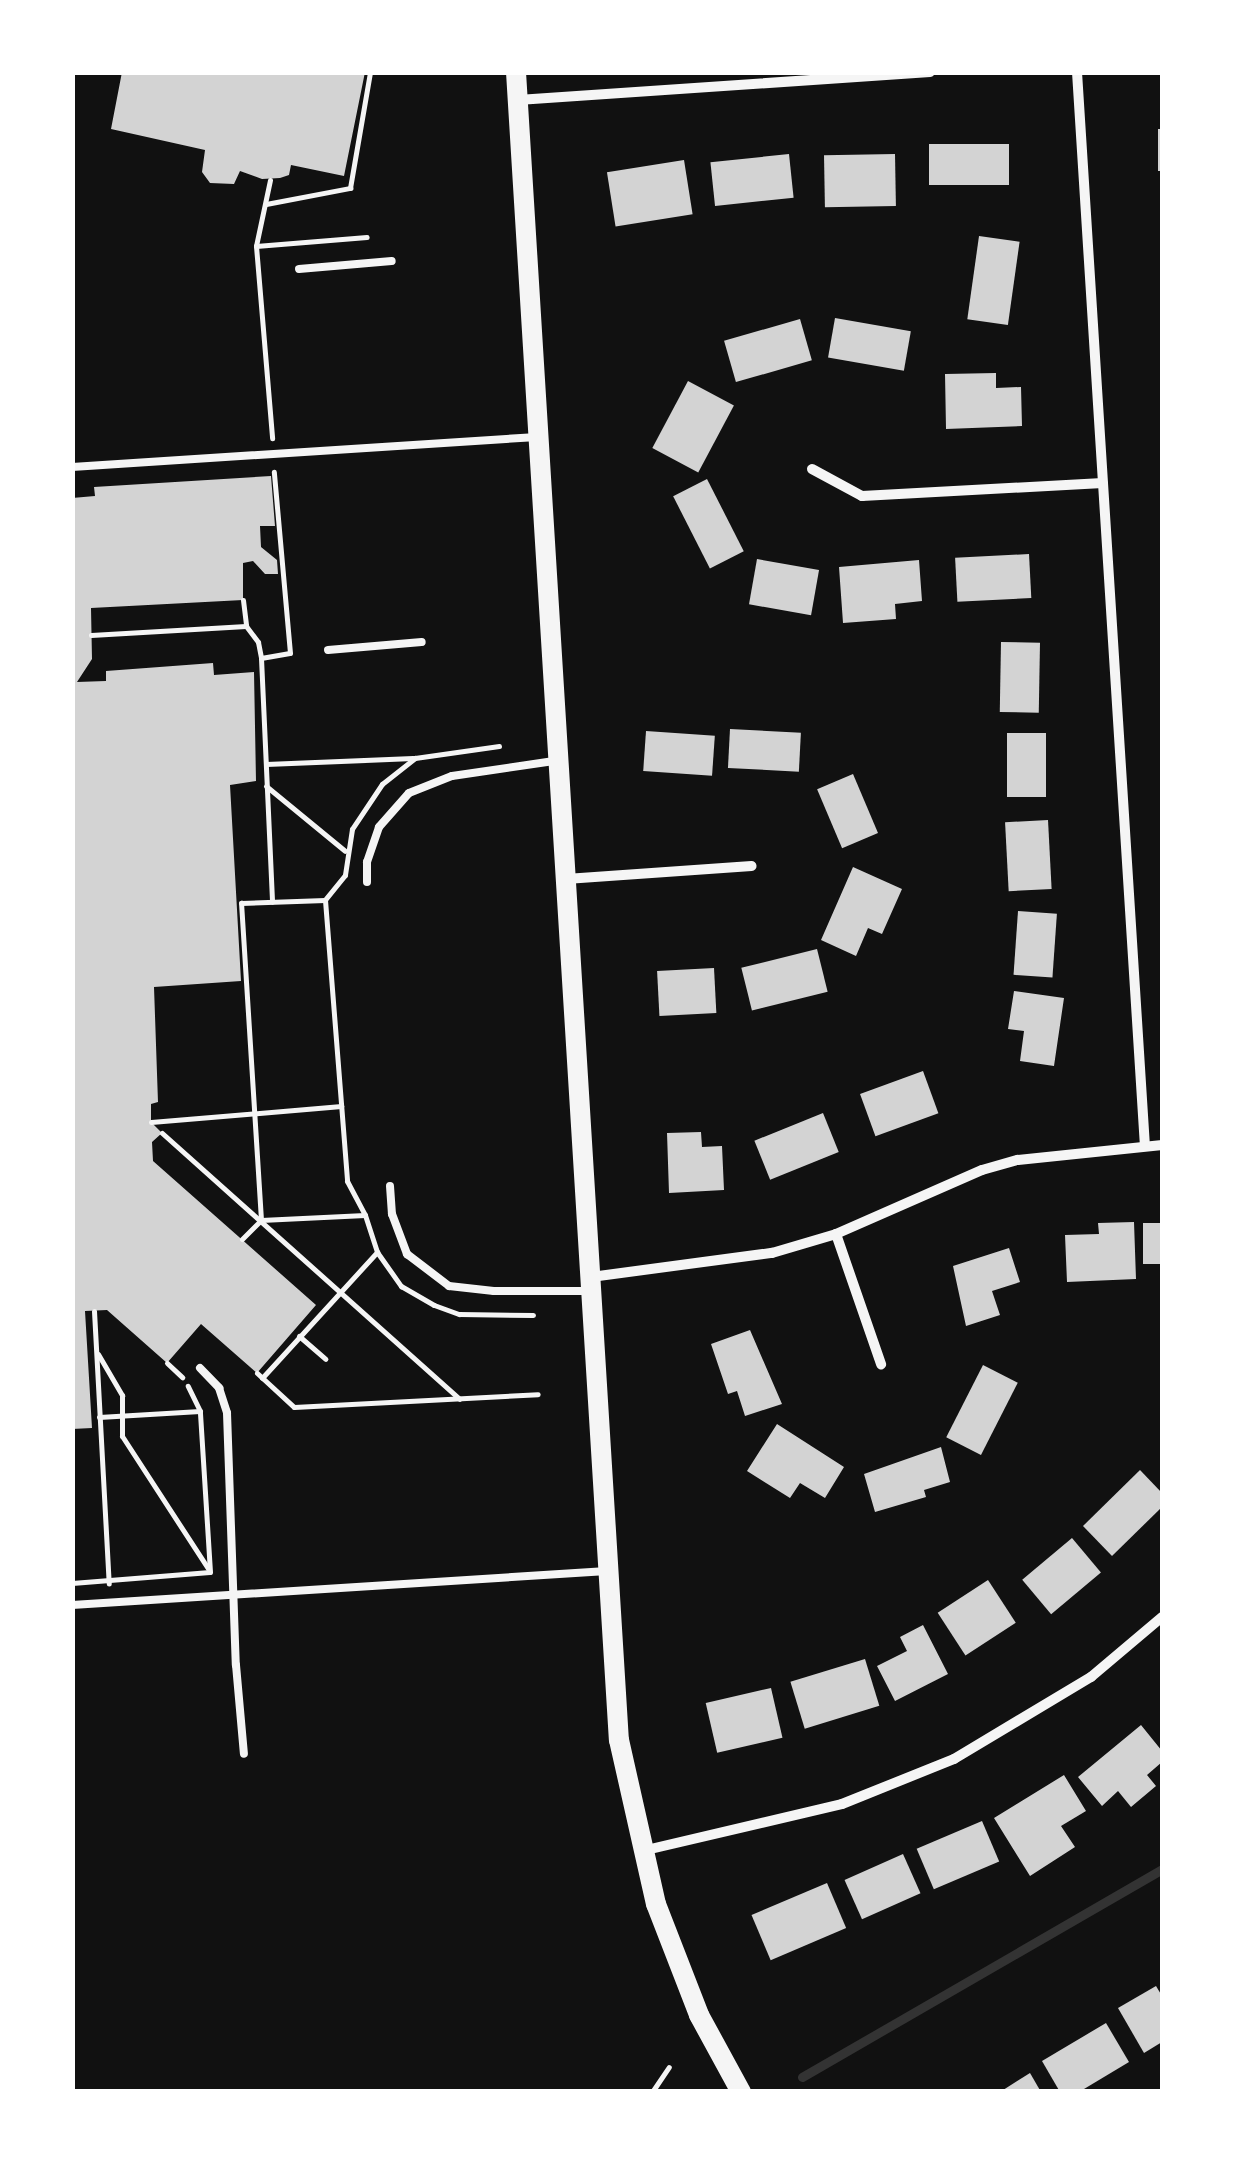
<!DOCTYPE html>
<style>
body{margin:0}
#map{position:relative;width:1235px;height:2164px;overflow:hidden;background:#111;font-family:Poppins,sans-serif}
div>[style]{position:absolute}
.stream>*{height:9px;margin:-4.5px;padding:0 4.5px;transform-origin:4.5px;border-radius:4.5px;background:#333}
.building>*{inset:0;background:#d3d3d3;transform-origin:0 0}
.path>*{height:5px;margin:-2.5px;padding:0 2.5px;transform-origin:2.5px;border-radius:2.5px;background:#f5f5f5}
.service>*{height:8px;margin:-4px;padding:0 4px;transform-origin:4px;border-radius:4px;background:#f5f5f5}
.minor>*{height:10px;margin:-5px;padding:0 5px;transform-origin:5px;border-radius:5px;background:#f5f5f5}
.secondary>*{height:20px;margin:-10px;padding:0 10px;transform-origin:10px;border-radius:10px;background:#f5f5f5}
span{translate:-50% -50%;white-space:nowrap;text-align:center;line-height:1.15;-webkit-text-stroke:9px #fff;paint-order:stroke}
.frame{position:absolute;inset:0;border:75px solid #fff;pointer-events:none}
</style>
<div id="map">
<div class="stream">
<div style="left:802px;top:2077px;width:416px;rotate:-30deg"></div>
</div>
<div class="building">
<div style="clip-path:polygon(122px 72px,365px 72px,344px 176px,291px 165px,289px 175px,280px 178px,262px 179px,240px 171px,234px 184px,210px 183px,202px 172px,205px 150px,111px 129px)"></div>
<div style="left:1158px;top:129px;width:4px;height:42px"></div>
<div style="left:929px;top:144px;width:80px;height:41px"></div>
<div style="left:789px;top:154px;width:44px;height:79px;rotate:84deg"></div>
<div style="left:895px;top:154px;width:52px;height:71px;rotate:89deg"></div>
<div style="left:684px;top:160px;width:55px;height:78px;rotate:81deg"></div>
<div style="left:979px;top:236px;width:41px;height:84px;rotate:8deg"></div>
<div style="left:835px;top:318px;width:77px;height:40px;rotate:10deg"></div>
<div style="left:800px;top:319px;width:43px;height:79px;rotate:74deg"></div>
<div style="clip-path:polygon(996px 373px,996px 388px,1021px 387px,1022px 426px,946px 429px,945px 374px)"></div>
<div style="left:688px;top:381px;width:52px;height:76px;rotate:28deg"></div>
<div style="clip-path:polygon(271px 476px,275px 526px,260px 526px,261px 547px,277px 560px,278px 574px,265px 574px,253px 561px,243px 563px,243px 600px,91px 608px,92px 659px,77px 682px,106px 681px,106px 671px,213px 663px,214px 675px,254px 672px,256px 781px,230px 785px,241px 981px,154px 987px,158px 1102px,151px 1104px,151px 1122px,162px 1133px,152px 1142px,153px 1161px,316px 1305px,257px 1373px,201px 1324px,167px 1363px,107px 1310px,85px 1311px,92px 1428px,72px 1429px,72px 498px,95px 496px,94px 487px)"></div>
<div style="left:707px;top:479px;width:81px;height:38px;rotate:63deg"></div>
<div style="left:1029px;top:554px;width:44px;height:74px;rotate:87deg"></div>
<div style="left:757px;top:559px;width:63px;height:46px;rotate:10deg"></div>
<div style="clip-path:polygon(919px 560px,922px 601px,895px 604px,896px 619px,843px 623px,839px 567px)"></div>
<div style="left:1001px;top:642px;width:39px;height:70px;rotate:1deg"></div>
<div style="left:730px;top:729px;width:71px;height:39px;rotate:3deg"></div>
<div style="left:646px;top:731px;width:69px;height:40px;rotate:4deg"></div>
<div style="left:1007px;top:733px;width:39px;height:64px"></div>
<div style="left:853px;top:774px;width:64px;height:39px;rotate:67deg"></div>
<div style="left:1048px;top:820px;width:69px;height:43px;rotate:87deg"></div>
<div style="clip-path:polygon(853px 867px,902px 889px,882px 934px,868px 928px,856px 956px,821px 940px)"></div>
<div style="left:1018px;top:911px;width:39px;height:64px;rotate:4deg"></div>
<div style="left:817px;top:949px;width:44px;height:78px;rotate:76deg"></div>
<div style="left:714px;top:968px;width:45px;height:57px;rotate:87deg"></div>
<div style="clip-path:polygon(1014px 991px,1064px 998px,1054px 1066px,1020px 1061px,1024px 1031px,1008px 1029px)"></div>
<div style="left:923px;top:1071px;width:45px;height:67px;rotate:70deg"></div>
<div style="left:823px;top:1113px;width:42px;height:74px;rotate:68deg"></div>
<div style="clip-path:polygon(701px 1132px,702px 1147px,722px 1146px,724px 1190px,669px 1193px,667px 1133px)"></div>
<div style="clip-path:polygon(1134px 1222px,1136px 1279px,1067px 1282px,1065px 1235px,1099px 1234px,1098px 1223px)"></div>
<div style="left:1162px;top:1223px;width:41px;height:19px;rotate:90deg"></div>
<div style="clip-path:polygon(1009px 1248px,1020px 1282px,992px 1291px,1000px 1315px,966px 1326px,953px 1266px)"></div>
<div style="clip-path:polygon(750px 1330px,782px 1404px,745px 1416px,737px 1391px,728px 1394px,711px 1344px)"></div>
<div style="left:983px;top:1365px;width:39px;height:81px;rotate:27deg"></div>
<div style="clip-path:polygon(777px 1424px,844px 1467px,825px 1498px,800px 1483px,790px 1498px,747px 1471px)"></div>
<div style="clip-path:polygon(941px 1447px,950px 1482px,924px 1490px,926px 1497px,875px 1512px,864px 1474px)"></div>
<div style="clip-path:polygon(1140px 1470px,1162px 1493px,1162px 1507px,1112px 1556px,1083px 1526px)"></div>
<div style="left:1072px;top:1538px;width:45px;height:65px;rotate:50deg"></div>
<div style="left:988px;top:1580px;width:51px;height:60px;rotate:57deg"></div>
<div style="clip-path:polygon(923px 1625px,948px 1674px,895px 1701px,877px 1666px,907px 1651px,900px 1637px)"></div>
<div style="left:865px;top:1659px;width:49px;height:78px;rotate:73deg"></div>
<div style="left:771px;top:1688px;width:51px;height:67px;rotate:77deg"></div>
<div style="clip-path:polygon(1141px 1725px,1162px 1751px,1162px 1762px,1147px 1775px,1156px 1786px,1131px 1807px,1118px 1791px,1102px 1806px,1078px 1777px)"></div>
<div style="clip-path:polygon(1064px 1775px,1086px 1811px,1061px 1826px,1075px 1847px,1030px 1876px,994px 1818px)"></div>
<div style="left:982px;top:1821px;width:44px;height:71px;rotate:67deg"></div>
<div style="left:903px;top:1854px;width:43px;height:64px;rotate:66deg"></div>
<div style="left:827px;top:1883px;width:49px;height:82px;rotate:67deg"></div>
<div style="clip-path:polygon(1156px 1986px,1162px 1996px,1162px 2042px,1144px 2053px,1118px 2008px)"></div>
<div style="clip-path:polygon(1106px 2023px,1129px 2062px,1079px 2092px,1060px 2092px,1042px 2061px)"></div>
<div style="clip-path:polygon(1030px 2073px,1041px 2092px,1000px 2092px)"></div>
</div>
<div class="path">
<div style="left:270px;top:180px;width:67px;rotate:102deg"></div>
<div style="left:256px;top:246px;width:193px;rotate:85.2deg"></div>
<div style="left:266px;top:204px;width:86px;rotate:-10.8deg"></div>
<div style="left:350px;top:188px;width:118px;rotate:-80.2deg"></div>
<div style="left:256px;top:246px;width:111px;rotate:-4.6deg"></div>
<div style="left:243px;top:600px;width:26px;rotate:83deg"></div>
<div style="left:246px;top:626px;width:20px;rotate:53deg"></div>
<div style="left:258px;top:642px;width:16px;rotate:79deg"></div>
<div style="left:261px;top:658px;width:244px;rotate:87.4deg"></div>
<div style="left:91px;top:635px;width:155px;rotate:-3.3deg"></div>
<div style="left:261px;top:658px;width:29px;rotate:-10deg"></div>
<div style="left:290px;top:653px;width:182px;rotate:-95.1deg"></div>
<div style="left:499px;top:746px;width:85px;rotate:171.9deg"></div>
<div style="left:415px;top:758px;width:42px;rotate:141.8deg"></div>
<div style="left:382px;top:784px;width:54px;rotate:123.7deg"></div>
<div style="left:352px;top:829px;width:47px;rotate:98.7deg"></div>
<div style="left:345px;top:875px;width:32px;rotate:129deg"></div>
<div style="left:325px;top:900px;width:282px;rotate:85.5deg"></div>
<div style="left:347px;top:1181px;width:38px;rotate:62deg"></div>
<div style="left:365px;top:1215px;width:39px;rotate:72deg"></div>
<div style="left:377px;top:1252px;width:42px;rotate:54.8deg"></div>
<div style="left:401px;top:1286px;width:38px;rotate:30deg"></div>
<div style="left:434px;top:1305px;width:27px;rotate:20deg"></div>
<div style="left:459px;top:1314px;width:74px;rotate:0.8deg"></div>
<div style="left:266px;top:764px;width:147px;rotate:-2.3deg"></div>
<div style="left:266px;top:786px;width:102px;rotate:39.4deg"></div>
<div style="left:151px;top:1122px;width:191px;rotate:-4.8deg"></div>
<div style="left:162px;top:1133px;width:399px;rotate:41.8deg"></div>
<div style="left:261px;top:1220px;width:318px;rotate:-93.6deg"></div>
<div style="left:241px;top:903px;width:84px;rotate:-2deg"></div>
<div style="left:242px;top:1239px;width:27px;rotate:-45deg"></div>
<div style="left:261px;top:1220px;width:104px;rotate:-2.8deg"></div>
<div style="left:94px;top:1311px;width:273px;rotate:86.9deg"></div>
<div style="left:299px;top:1336px;width:35px;rotate:41deg"></div>
<div style="left:98px;top:1354px;width:48px;rotate:59.7deg"></div>
<div style="left:122px;top:1395px;width:41px;rotate:90deg"></div>
<div style="left:122px;top:1436px;width:160px;rotate:57deg"></div>
<div style="left:167px;top:1363px;width:21px;rotate:43deg"></div>
<div style="left:257px;top:1373px;width:50px;rotate:42.6deg"></div>
<div style="left:294px;top:1407px;width:244px;rotate:-3deg"></div>
<div style="left:262px;top:1378px;width:171px;rotate:-47.6deg"></div>
<div style="left:99px;top:1417px;width:101px;rotate:-3.4deg"></div>
<div style="left:72px;top:1583px;width:138px;rotate:-4.6deg"></div>
<div style="left:210px;top:1572px;width:161px;rotate:-93.6deg"></div>
<div style="left:200px;top:1411px;width:28px;rotate:-116deg"></div>
<div style="left:652px;top:2092px;width:30px;rotate:-56deg"></div>
</div>
<div class="service">
<div style="left:299px;top:269px;width:93px;rotate:-4.9deg"></div>
<div style="left:72px;top:467px;width:466px;rotate:-3.7deg"></div>
<div style="left:328px;top:650px;width:94px;rotate:-4.9deg"></div>
<div style="left:367px;top:882px;width:20px;rotate:-90deg"></div>
<div style="left:367px;top:862px;width:37px;rotate:-71deg"></div>
<div style="left:379px;top:827px;width:45px;rotate:-48.6deg"></div>
<div style="left:409px;top:793px;width:46px;rotate:-21.6deg"></div>
<div style="left:452px;top:776px;width:103px;rotate:-8.4deg"></div>
<div style="left:390px;top:1186px;width:28px;rotate:86deg"></div>
<div style="left:392px;top:1214px;width:43px;rotate:69.4deg"></div>
<div style="left:407px;top:1254px;width:53px;rotate:37.3deg"></div>
<div style="left:449px;top:1286px;width:45px;rotate:6.3deg"></div>
<div style="left:494px;top:1291px;width:95px"></div>
<div style="left:200px;top:1368px;width:28px;rotate:46deg"></div>
<div style="left:219px;top:1388px;width:26px;rotate:72deg"></div>
<div style="left:227px;top:1413px;width:252px;rotate:88deg"></div>
<div style="left:236px;top:1665px;width:89px;rotate:84.9deg"></div>
<div style="left:72px;top:1605px;width:536px;rotate:-3.64deg"></div>
</div>
<div class="minor">
<div style="left:1077px;top:72px;width:1076px;rotate:86.38deg"></div>
<div style="left:518px;top:100px;width:413px;rotate:-3.9deg"></div>
<div style="left:812px;top:469px;width:57px;rotate:28.4deg"></div>
<div style="left:862px;top:496px;width:241px;rotate:-3.1deg"></div>
<div style="left:566px;top:879px;width:186px;rotate:-4deg"></div>
<div style="left:836px;top:1234px;width:138px;rotate:70.9deg"></div>
<div style="left:591px;top:1277px;width:183px;rotate:-7.6deg"></div>
<div style="left:772px;top:1253px;width:67px;rotate:-16.5deg"></div>
<div style="left:836px;top:1234px;width:159px;rotate:-23.7deg"></div>
<div style="left:982px;top:1170px;width:37px;rotate:-16deg"></div>
<div style="left:1018px;top:1160px;width:145px;rotate:-5.9deg"></div>
<div style="left:642px;top:1851px;width:205px;rotate:-13.2deg"></div>
<div style="left:842px;top:1804px;width:121px;rotate:-21.9deg"></div>
<div style="left:954px;top:1759px;width:160px;rotate:-30.9deg"></div>
<div style="left:1091px;top:1677px;width:93px;rotate:-40.2deg"></div>
</div>
<div class="secondary">
<div style="left:516px;top:72px;width:1671px;rotate:86.47deg"></div>
<div style="left:619px;top:1740px;width:168px;rotate:77.3deg"></div>
<div style="left:656px;top:1904px;width:119px;rotate:68.8deg"></div>
<div style="left:699px;top:2015px;width:88px;rotate:61.4deg"></div>
</div>
<div class="frame"></div>
</div>
